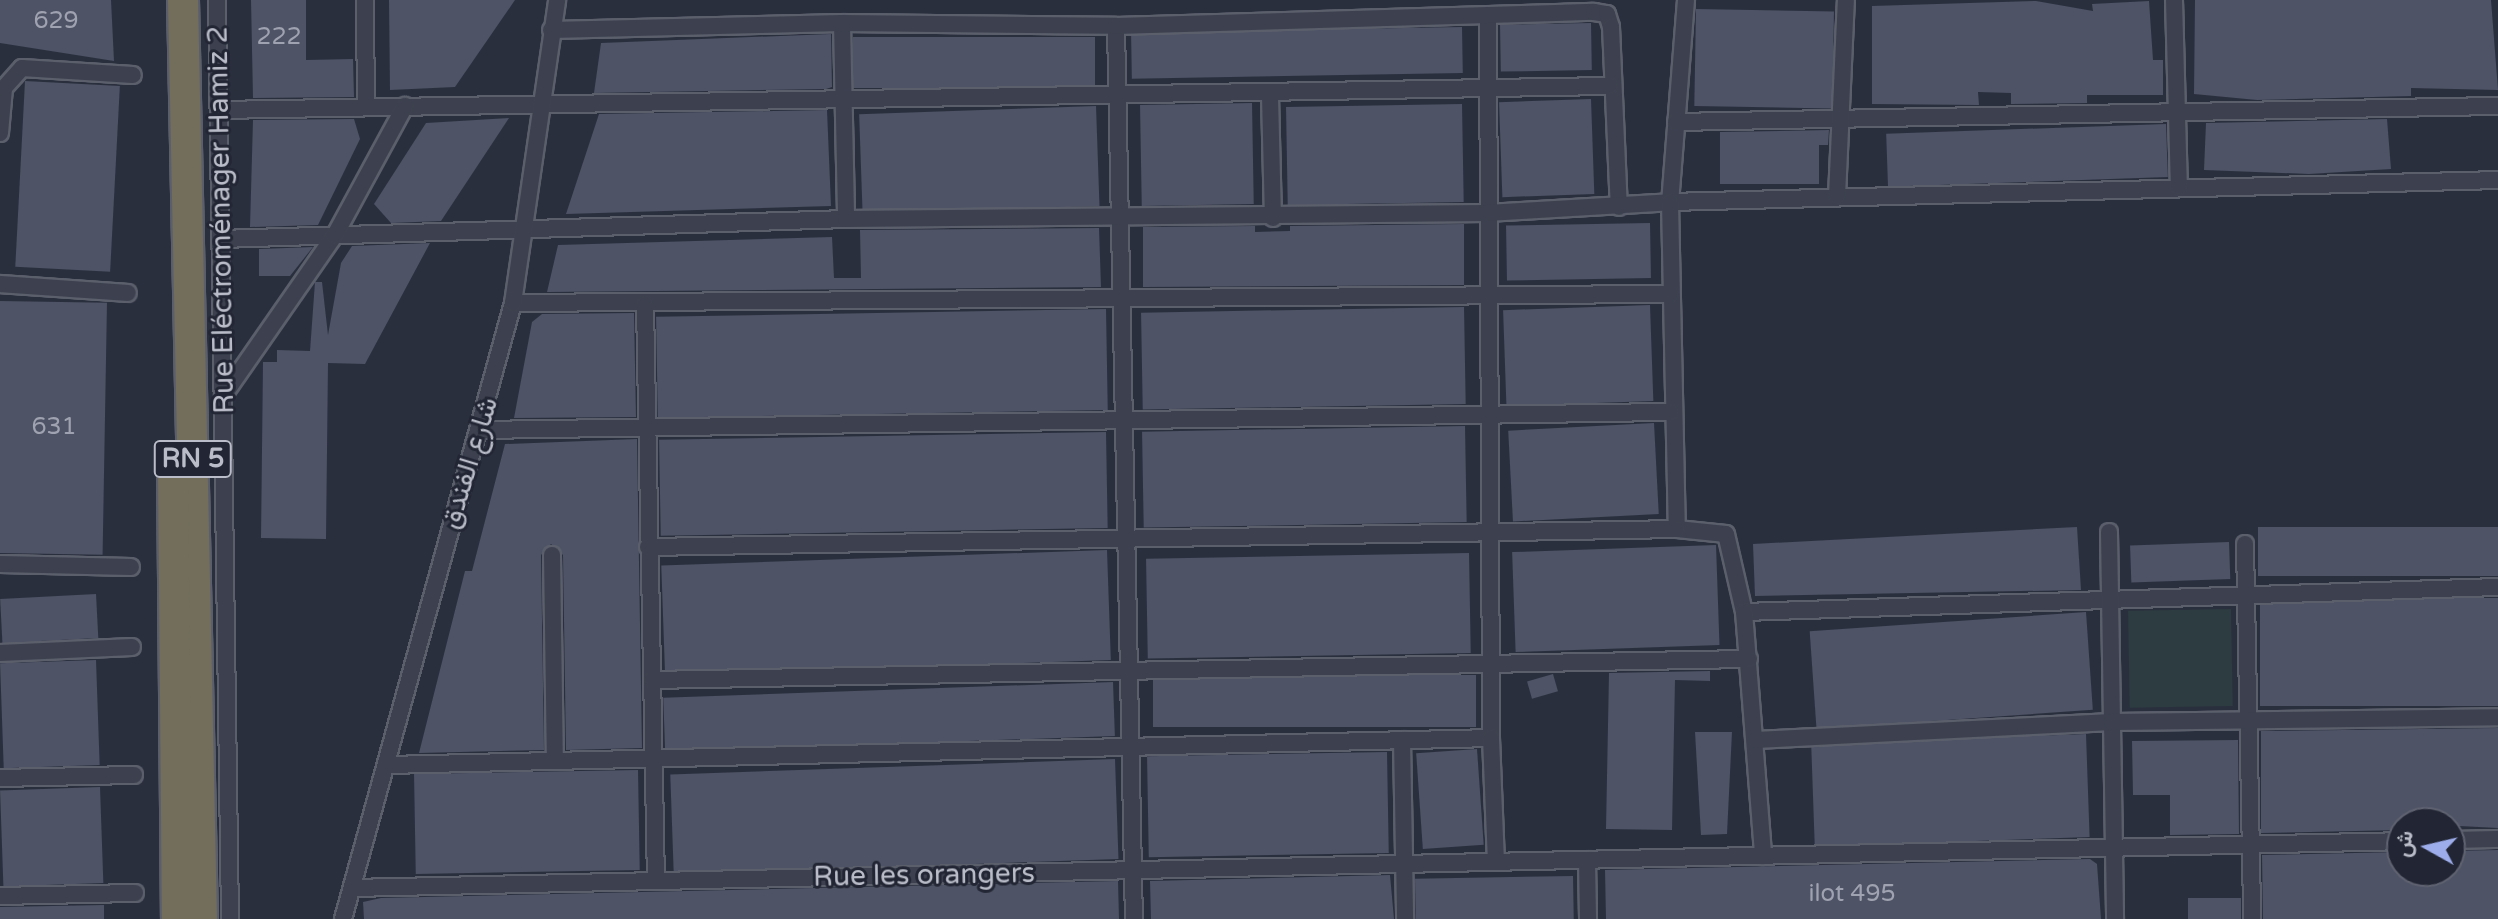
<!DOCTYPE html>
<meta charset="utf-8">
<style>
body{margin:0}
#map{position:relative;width:2498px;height:919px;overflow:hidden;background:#2a2f3e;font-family:"Varela Round",Vazirmatn,sans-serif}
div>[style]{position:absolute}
.green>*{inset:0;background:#2d3c40;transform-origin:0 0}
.building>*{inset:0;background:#4e5365;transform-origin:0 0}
.roads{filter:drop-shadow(2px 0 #5b5f6c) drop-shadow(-2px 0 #5b5f6c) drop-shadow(0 2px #5b5f6c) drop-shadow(0 -2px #5b5f6c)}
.street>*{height:16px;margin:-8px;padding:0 8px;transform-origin:8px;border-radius:8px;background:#3d414f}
.highway>*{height:30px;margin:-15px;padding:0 15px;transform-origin:15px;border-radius:15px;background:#736e5c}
span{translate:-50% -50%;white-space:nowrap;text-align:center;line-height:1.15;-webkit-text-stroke:6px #222634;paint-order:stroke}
.number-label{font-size:24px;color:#9fa2b0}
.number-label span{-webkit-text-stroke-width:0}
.shield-label span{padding:2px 6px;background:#222634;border:2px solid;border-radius:6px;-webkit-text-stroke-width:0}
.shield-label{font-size:26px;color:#babdc9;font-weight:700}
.street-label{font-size:28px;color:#babdc9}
.north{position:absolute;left:2386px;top:807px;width:80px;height:80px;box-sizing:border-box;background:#222634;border:2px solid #5f6270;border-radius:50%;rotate:278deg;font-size:22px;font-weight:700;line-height:32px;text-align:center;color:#babdc9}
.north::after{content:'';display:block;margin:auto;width:28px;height:36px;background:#9dadeb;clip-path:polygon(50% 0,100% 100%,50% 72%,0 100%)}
</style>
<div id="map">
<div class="green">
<div style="left:2231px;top:609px;width:97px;height:103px;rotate:89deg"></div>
</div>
<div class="building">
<div style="clip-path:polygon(0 0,111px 0,114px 61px,0 43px)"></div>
<div style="clip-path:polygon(251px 0,306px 0,306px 60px,353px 59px,354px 97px,253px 98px)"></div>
<div style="clip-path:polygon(389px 0,515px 0,455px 87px,390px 90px)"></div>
<div style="clip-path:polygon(2195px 0,2491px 0,2498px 90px,2411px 88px,2411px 96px,2257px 100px,2194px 94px)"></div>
<div style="clip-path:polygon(2036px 1px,2093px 11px,2092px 4px,2149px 1px,2153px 60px,2163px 60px,2163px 95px,2087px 95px,2087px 103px,2011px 104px,2011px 93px,1978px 92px,1979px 105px,1872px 104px,1872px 6px)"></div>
<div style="left:1696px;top:9px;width:138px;height:97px;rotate:1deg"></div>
<div style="left:1591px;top:23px;width:47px;height:91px;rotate:89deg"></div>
<div style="left:1462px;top:27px;width:46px;height:331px;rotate:89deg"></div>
<div style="clip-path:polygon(831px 34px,832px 87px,826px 89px,594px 93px,601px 43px)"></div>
<div style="left:853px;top:37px;width:242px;height:51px"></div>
<div style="left:25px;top:81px;width:95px;height:186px;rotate:3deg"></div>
<div style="left:1591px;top:99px;width:95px;height:92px;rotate:88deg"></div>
<div style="left:1252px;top:103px;width:101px;height:112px;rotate:89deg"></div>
<div style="left:1462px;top:104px;width:98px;height:176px;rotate:89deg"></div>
<div style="left:1096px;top:106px;width:100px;height:237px;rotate:88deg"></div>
<div style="clip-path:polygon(827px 110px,831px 206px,566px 214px,599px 114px)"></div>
<div style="clip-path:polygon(509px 118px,441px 221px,391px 223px,374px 204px,426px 123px)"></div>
<div style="clip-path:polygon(354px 119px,360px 139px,318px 225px,250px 227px,253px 120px)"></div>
<div style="clip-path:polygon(2387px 119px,2391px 169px,2309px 174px,2204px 170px,2206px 123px)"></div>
<div style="left:2166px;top:124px;width:53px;height:280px;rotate:88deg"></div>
<div style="clip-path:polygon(1829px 130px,1828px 145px,1819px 145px,1819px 184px,1720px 184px,1720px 132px)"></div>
<div style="left:1650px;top:223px;width:55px;height:144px;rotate:89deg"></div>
<div style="clip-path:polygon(1464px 224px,1464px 285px,1143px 287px,1143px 227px,1255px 226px,1255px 232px,1290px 231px,1290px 226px)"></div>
<div style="clip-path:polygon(1099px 228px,1101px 287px,547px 292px,558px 245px,832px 237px,834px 278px,861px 278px,860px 230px)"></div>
<div style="clip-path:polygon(430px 243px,365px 364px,328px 363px,326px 539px,261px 538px,263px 362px,277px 362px,277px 350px,310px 351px,315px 282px,322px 282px,328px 335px,341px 263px,352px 246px)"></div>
<div style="clip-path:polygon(313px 247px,290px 276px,259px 276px,259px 249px)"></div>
<div style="left:0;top:301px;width:107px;height:252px;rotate:1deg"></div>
<div style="left:1650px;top:305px;width:96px;height:147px;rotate:88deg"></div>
<div style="left:1464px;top:307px;width:97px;height:323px;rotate:89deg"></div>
<div style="left:1106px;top:309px;width:101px;height:450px;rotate:89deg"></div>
<div style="clip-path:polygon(634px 313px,636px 417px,514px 418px,532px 322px,542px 314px)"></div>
<div style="left:1654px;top:423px;width:91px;height:146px;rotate:87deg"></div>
<div style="left:1465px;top:426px;width:96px;height:323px;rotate:89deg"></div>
<div style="left:1106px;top:432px;width:96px;height:447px;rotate:89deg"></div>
<div style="clip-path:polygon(637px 439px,642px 748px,566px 750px,563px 555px,551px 544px,541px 555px,544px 750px,419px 753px,465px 571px,472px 571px,505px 444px)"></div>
<div style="clip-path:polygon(2077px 527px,2081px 590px,1755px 596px,1753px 544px)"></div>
<div style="left:2498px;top:527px;width:49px;height:240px;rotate:90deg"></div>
<div style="left:2229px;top:542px;width:37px;height:99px;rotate:88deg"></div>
<div style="left:1716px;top:545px;width:100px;height:204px;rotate:88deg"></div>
<div style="left:1107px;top:550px;width:110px;height:446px;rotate:88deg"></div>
<div style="left:1469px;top:553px;width:100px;height:323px;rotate:89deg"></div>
<div style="left:96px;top:594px;width:44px;height:96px;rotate:87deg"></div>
<div style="left:2498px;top:598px;width:108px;height:238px;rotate:90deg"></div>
<div style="left:2086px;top:612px;width:98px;height:277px;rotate:86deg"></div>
<div style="left:96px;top:660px;width:105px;height:96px;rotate:88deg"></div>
<div style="clip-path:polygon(1710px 671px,1710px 681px,1675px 680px,1672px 830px,1606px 829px,1609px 673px)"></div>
<div style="left:1553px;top:674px;width:18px;height:27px;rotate:74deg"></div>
<div style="left:1476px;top:675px;width:52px;height:323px;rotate:90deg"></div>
<div style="left:1113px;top:682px;width:54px;height:450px;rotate:88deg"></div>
<div style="clip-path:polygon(2498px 728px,2498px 828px,2402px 823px,2402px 830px,2261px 833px,2261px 731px)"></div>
<div style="clip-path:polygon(1695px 732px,1732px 732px,1727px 834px,1701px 835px)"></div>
<div style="left:2086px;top:734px;width:103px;height:275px;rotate:88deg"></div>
<div style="clip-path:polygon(2238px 740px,2239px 834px,2170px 835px,2170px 795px,2133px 795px,2132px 741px)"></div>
<div style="left:1477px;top:749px;width:96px;height:61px;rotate:86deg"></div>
<div style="left:1387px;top:752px;width:101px;height:240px;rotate:89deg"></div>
<div style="left:1115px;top:759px;width:100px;height:445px;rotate:88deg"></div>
<div style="left:638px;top:770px;width:100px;height:224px;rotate:89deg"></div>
<div style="left:100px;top:787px;width:96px;height:100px;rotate:88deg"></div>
<div style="clip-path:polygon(2498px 850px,2498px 919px,2263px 919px,2262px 855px,2402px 852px,2402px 871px,2450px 871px,2450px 851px)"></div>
<div style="clip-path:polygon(2090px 859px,2097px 864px,2101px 919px,1606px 919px,1605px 870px)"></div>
<div style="clip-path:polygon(1390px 875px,1394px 919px,1151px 919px,1150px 881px)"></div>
<div style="left:1573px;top:876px;width:43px;height:158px;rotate:89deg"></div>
<div style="clip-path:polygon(1118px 881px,1119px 919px,364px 919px,363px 902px,381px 898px)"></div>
<div style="left:2241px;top:898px;width:21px;height:53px;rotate:90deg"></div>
<div style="clip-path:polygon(104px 905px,104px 919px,0 919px,0 907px)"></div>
</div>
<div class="roads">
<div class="street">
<div style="left:217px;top:0;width:919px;rotate:89.19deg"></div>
<div style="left:365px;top:0;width:107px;rotate:89.5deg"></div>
<div style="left:1686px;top:0;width:203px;rotate:94.5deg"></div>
<div style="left:1670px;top:202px;width:828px;rotate:-1.52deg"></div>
<div style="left:2174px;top:0;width:187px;rotate:88.5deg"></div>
<div style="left:1488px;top:15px;width:723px;rotate:89.76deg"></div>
<div style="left:842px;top:23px;width:196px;rotate:88.8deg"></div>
<div style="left:1116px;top:26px;width:893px;rotate:88.85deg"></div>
<div style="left:551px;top:30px;width:291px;rotate:-1.4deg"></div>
<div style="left:842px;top:23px;width:274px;rotate:0.6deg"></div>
<div style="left:1116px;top:26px;width:478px;rotate:-1.7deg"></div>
<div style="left:1594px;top:12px;width:13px;rotate:9deg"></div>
<div style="left:1607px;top:14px;width:14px;rotate:73deg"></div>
<div style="left:1611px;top:27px;width:180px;rotate:87.5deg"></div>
<div style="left:1270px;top:96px;width:122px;rotate:88.6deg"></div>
<div style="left:219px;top:110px;width:1391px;rotate:-0.99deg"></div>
<div style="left:1676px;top:122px;width:822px;rotate:-1.12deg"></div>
<div style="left:0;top:133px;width:45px;rotate:-84.9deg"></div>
<div style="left:4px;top:88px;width:27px;rotate:-48deg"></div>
<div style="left:22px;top:68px;width:111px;rotate:3.6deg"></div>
<div style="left:1837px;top:196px;width:196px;rotate:-87.4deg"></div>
<div style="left:221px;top:239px;width:625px;rotate:-1.83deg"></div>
<div style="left:846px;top:219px;width:641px;rotate:-0.54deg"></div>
<div style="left:1487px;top:213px;width:183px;rotate:-3.4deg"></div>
<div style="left:1670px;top:202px;width:327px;rotate:88.8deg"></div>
<div style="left:1677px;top:529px;width:49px;rotate:5.8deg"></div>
<div style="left:1726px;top:534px;width:80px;rotate:77deg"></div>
<div style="left:1744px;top:612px;width:754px;rotate:-1.9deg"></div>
<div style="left:0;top:284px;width:128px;rotate:4deg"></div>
<div style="left:513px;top:303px;width:1158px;rotate:-0.45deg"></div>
<div style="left:645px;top:304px;width:577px;rotate:88.91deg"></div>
<div style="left:223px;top:396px;width:196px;rotate:-55.2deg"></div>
<div style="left:335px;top:235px;width:147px;rotate:-61.5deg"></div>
<div style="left:480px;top:430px;width:1191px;rotate:-0.87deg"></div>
<div style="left:2109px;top:532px;width:387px;rotate:89.1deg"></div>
<div style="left:2245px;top:544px;width:375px;rotate:88.9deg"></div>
<div style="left:648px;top:547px;width:1029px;rotate:-1deg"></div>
<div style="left:552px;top:555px;width:206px;rotate:89.2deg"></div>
<div style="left:0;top:564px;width:131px;rotate:1.3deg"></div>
<div style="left:1744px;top:612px;width:245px;rotate:85.5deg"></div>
<div style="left:0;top:653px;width:132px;rotate:-2.6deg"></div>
<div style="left:652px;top:680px;width:1097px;rotate:-1.1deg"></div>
<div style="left:1402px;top:740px;width:179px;rotate:89deg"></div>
<div style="left:1756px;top:740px;width:356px;rotate:-2.9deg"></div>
<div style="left:2112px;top:722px;width:386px;rotate:-0.7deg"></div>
<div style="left:388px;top:765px;width:1103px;rotate:-1.4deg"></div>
<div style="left:1491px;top:738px;width:124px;rotate:87.7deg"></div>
<div style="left:0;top:778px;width:134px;rotate:-1.3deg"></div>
<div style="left:2450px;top:840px;width:48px;rotate:-1.2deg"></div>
<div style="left:1587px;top:860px;width:59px;rotate:89deg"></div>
<div style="left:352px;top:888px;width:2051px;rotate:-1.31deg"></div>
<div style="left:0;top:896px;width:135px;rotate:-1.3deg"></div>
<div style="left:343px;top:919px;width:639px;rotate:-74.57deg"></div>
<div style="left:513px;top:303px;width:306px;rotate:-81.7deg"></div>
</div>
<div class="highway">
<div style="left:183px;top:0;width:919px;rotate:88.82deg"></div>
<div style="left:173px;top:466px;width:453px;rotate:89.5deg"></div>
</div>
</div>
<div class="number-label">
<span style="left:56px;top:21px">629</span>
<span style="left:279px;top:37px">222</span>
<span style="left:54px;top:427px">631</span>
<span style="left:1852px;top:894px">ilot 495</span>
</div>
<div class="shield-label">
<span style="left:193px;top:459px">RN 5</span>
</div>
<div class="street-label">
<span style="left:221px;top:220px;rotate:-91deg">Rue Eléctroménager Hamiz 2</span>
<span style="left:469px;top:463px;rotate:-73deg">شارع الفندق</span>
<span style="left:924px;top:875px;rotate:-1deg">Rue les orangers</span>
</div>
<div class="north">ش</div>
</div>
